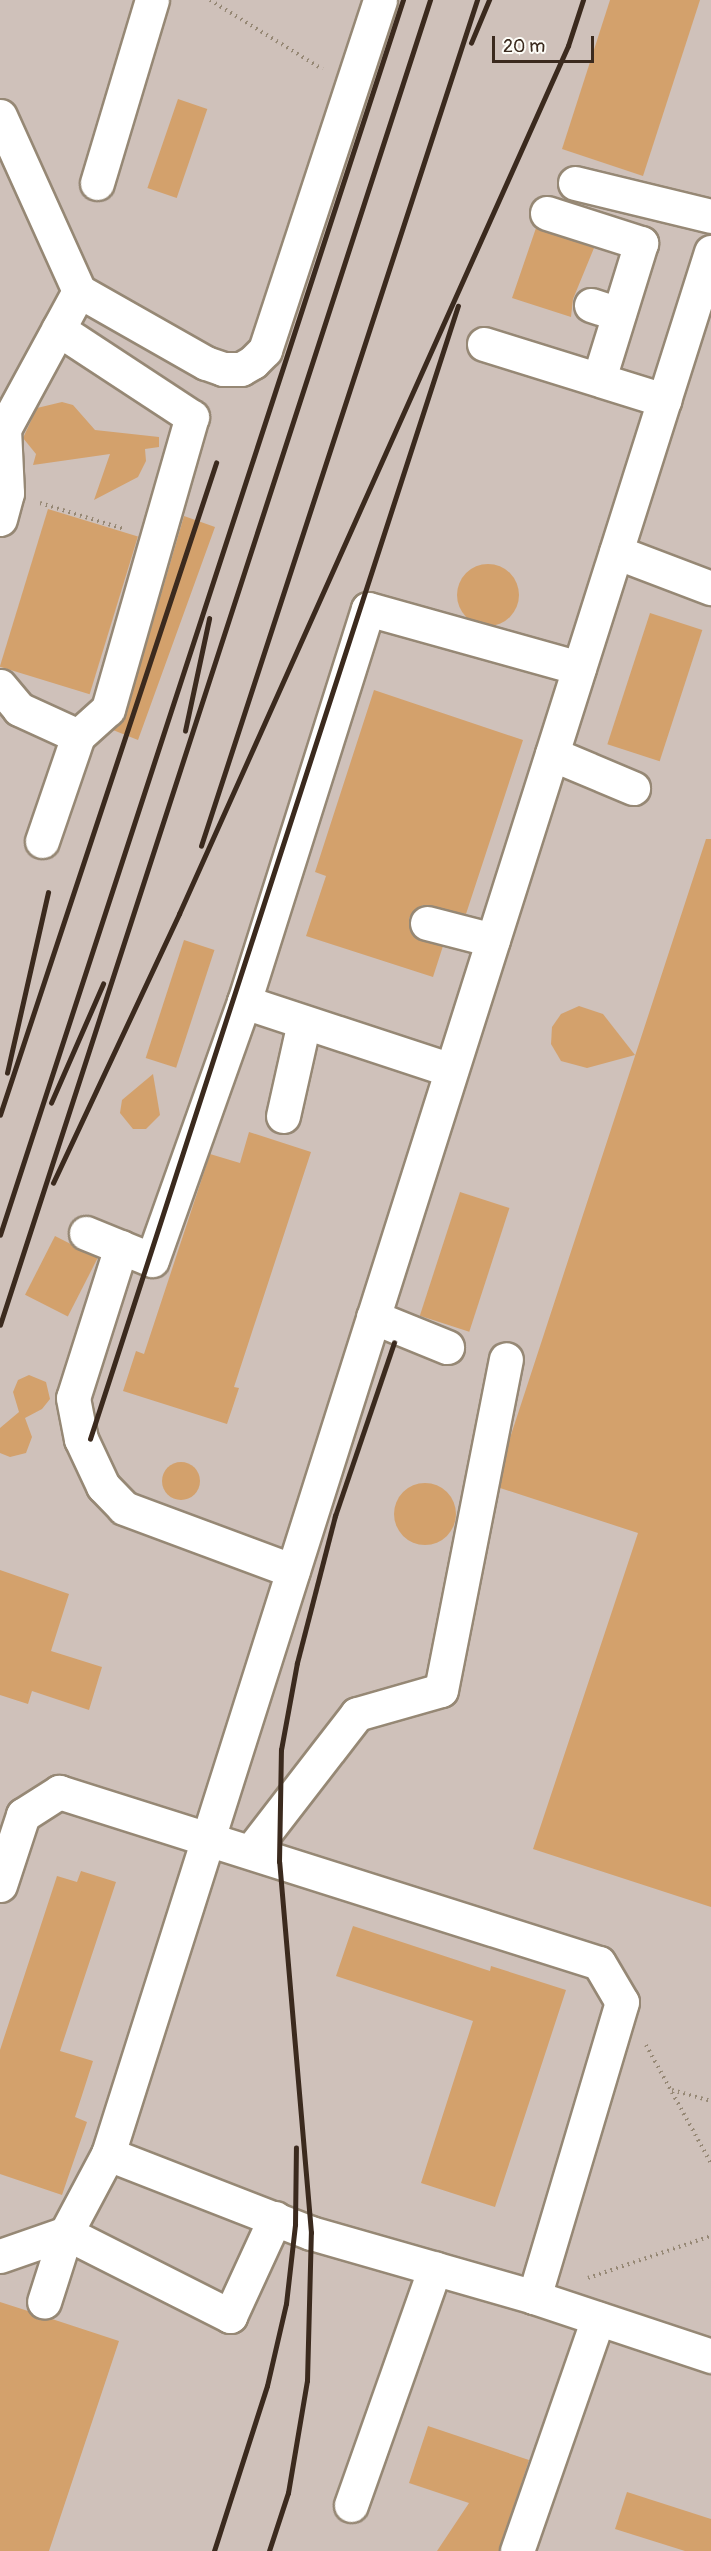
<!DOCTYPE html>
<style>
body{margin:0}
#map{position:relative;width:711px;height:2551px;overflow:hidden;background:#f2e6cc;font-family:Pangolin,sans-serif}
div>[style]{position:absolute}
.industrial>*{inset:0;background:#cfc1ba;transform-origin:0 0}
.building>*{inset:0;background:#d3a16c;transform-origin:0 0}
.round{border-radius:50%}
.path>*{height:4px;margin-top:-2px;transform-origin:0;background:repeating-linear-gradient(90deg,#968875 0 1.5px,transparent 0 6px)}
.roads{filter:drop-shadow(2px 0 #968875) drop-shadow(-2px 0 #968875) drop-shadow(0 2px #968875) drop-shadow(0 -2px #968875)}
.minor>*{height:33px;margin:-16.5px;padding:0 16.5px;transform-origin:16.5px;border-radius:16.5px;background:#fff}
.rail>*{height:4.5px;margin:-2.25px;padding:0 2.25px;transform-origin:2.25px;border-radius:2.25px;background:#3b2a1e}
span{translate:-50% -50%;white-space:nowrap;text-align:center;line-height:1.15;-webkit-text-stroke:5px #fdfcf7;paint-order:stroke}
.scale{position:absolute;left:492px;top:36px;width:102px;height:27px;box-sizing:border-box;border:3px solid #3b2a1e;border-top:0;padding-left:8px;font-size:18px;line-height:21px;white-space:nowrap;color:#3b2a1e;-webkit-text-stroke:4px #fdfcf7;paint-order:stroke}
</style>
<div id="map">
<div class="industrial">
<div style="left:0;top:0;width:711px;height:2551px"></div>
</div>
<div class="building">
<div style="clip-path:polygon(610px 0,700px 0,643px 176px,562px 149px)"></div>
<div style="left:178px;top:99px;width:31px;height:94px;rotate:19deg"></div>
<div style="clip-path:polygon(536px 228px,594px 248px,573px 299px,571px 317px,512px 298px)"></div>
<div style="clip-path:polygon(62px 402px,73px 405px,95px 430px,159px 437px,159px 447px,145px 449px,146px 461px,138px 477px,94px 500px,110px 454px,33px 465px,36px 454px,23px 438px,37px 408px)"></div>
<div style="left:48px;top:509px;width:94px;height:165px;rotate:17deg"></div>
<div style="clip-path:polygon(184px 516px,215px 527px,138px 740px,113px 730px,126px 714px)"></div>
<div class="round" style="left:457px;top:564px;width:62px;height:62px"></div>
<div style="left:650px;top:613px;width:55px;height:138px;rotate:18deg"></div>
<div style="clip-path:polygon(374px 690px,523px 740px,466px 914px,423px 905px,409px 918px,414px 937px,443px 946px,433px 977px,306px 936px,326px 876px,315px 872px)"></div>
<div style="clip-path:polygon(706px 839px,711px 839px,711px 1907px,533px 1849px,638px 1533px,500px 1488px,509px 1441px)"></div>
<div style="left:184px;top:940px;width:32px;height:124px;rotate:18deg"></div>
<div style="clip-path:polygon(579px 1006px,603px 1014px,635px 1055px,587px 1068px,561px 1061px,551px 1044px,552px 1027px,561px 1014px)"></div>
<div style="clip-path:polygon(153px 1074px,160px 1115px,146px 1129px,133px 1129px,120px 1113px,122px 1100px)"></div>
<div style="clip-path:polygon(249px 1132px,311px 1152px,234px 1387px,239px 1388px,227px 1424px,123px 1391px,136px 1351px,144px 1354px,210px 1154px,240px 1163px)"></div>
<div style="left:460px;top:1192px;width:52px;height:130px;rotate:18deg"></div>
<div style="left:55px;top:1236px;width:48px;height:66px;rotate:27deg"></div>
<div style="clip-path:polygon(29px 1375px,46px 1382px,50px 1399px,42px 1409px,25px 1418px,32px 1437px,26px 1453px,10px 1457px,0 1453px,0 1428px,19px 1412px,13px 1392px,18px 1380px)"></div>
<div class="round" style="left:162px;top:1462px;width:38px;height:38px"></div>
<div class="round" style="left:394px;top:1483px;width:62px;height:62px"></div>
<div style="clip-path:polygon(0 1570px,69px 1594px,51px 1651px,102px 1667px,89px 1710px,32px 1691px,28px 1704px,0 1695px)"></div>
<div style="clip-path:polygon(81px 1871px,116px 1882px,60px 2051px,93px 2061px,75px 2117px,87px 2122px,62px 2195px,0 2174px,0 2050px,57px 1876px,77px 1882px)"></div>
<div style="clip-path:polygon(353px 1926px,490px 1971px,491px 1966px,566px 1990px,495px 2207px,421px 2183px,473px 2021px,336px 1976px)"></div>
<div style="clip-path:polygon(0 2302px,28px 2311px,38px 2320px,52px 2319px,119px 2341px,49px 2551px,0 2551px)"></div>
<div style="clip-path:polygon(428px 2426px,529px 2460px,499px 2551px,437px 2551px,469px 2503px,409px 2483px)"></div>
<div style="clip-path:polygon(627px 2492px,711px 2519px,711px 2551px,685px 2551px,615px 2529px)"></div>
</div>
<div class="path">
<div style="left:210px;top:0;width:132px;rotate:31.6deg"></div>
<div style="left:40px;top:503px;width:88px;rotate:17.2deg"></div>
<div style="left:646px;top:2045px;width:135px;rotate:61.2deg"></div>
<div style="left:672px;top:2090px;width:41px;rotate:15.8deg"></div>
<div style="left:588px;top:2278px;width:130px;rotate:-18.9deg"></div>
</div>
<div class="roads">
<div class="minor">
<div style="left:0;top:116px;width:192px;rotate:65.7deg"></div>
<div style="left:79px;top:291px;width:157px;rotate:118.5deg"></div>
<div style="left:4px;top:429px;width:64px;rotate:87.3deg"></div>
<div style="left:7px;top:493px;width:27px;rotate:105deg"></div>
<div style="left:97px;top:183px;width:191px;rotate:-73.3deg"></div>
<div style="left:575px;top:183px;width:140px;rotate:13.6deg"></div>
<div style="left:547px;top:213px;width:99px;rotate:17.7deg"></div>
<div style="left:641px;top:243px;width:142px;rotate:107.2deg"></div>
<div style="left:711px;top:252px;width:1995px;rotate:107.59deg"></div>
<div style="left:108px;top:2154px;width:218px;rotate:21.3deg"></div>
<div style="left:311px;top:2233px;width:232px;rotate:16deg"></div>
<div style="left:534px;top:2297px;width:187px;rotate:18.4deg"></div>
<div style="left:79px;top:291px;width:146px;rotate:29.6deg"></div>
<div style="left:206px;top:363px;width:18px;rotate:19deg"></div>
<div style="left:223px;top:369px;width:18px"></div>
<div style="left:241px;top:369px;width:14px;rotate:-30deg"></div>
<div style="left:253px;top:362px;width:17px;rotate:-45deg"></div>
<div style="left:265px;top:350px;width:368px;rotate:-71.8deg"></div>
<div style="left:591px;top:305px;width:29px;rotate:18deg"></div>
<div style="left:484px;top:344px;width:189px;rotate:17.3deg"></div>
<div style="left:616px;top:552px;width:102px;rotate:20.8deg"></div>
<div style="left:0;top:686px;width:30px;rotate:50deg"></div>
<div style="left:19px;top:709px;width:65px;rotate:24.6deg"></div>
<div style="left:78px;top:736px;width:40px;rotate:-42deg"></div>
<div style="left:108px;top:709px;width:304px;rotate:-74deg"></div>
<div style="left:192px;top:417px;width:160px;rotate:-146.7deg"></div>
<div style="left:552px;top:754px;width:88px;rotate:22.8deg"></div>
<div style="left:42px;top:841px;width:111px;rotate:-71.1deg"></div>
<div style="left:427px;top:923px;width:68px;rotate:14.4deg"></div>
<div style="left:451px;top:1070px;width:218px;rotate:-161.8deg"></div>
<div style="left:244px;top:1002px;width:412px;rotate:-72.5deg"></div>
<div style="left:368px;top:609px;width:219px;rotate:15.6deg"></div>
<div style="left:283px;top:1116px;width:96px;rotate:-77.4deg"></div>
<div style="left:86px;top:1233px;width:71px;rotate:22.2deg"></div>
<div style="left:152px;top:1260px;width:274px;rotate:-70.4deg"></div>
<div style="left:121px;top:1247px;width:158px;rotate:107.6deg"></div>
<div style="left:73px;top:1398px;width:42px;rotate:79deg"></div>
<div style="left:81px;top:1439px;width:52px;rotate:64.9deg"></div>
<div style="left:103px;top:1486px;width:30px;rotate:46deg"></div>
<div style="left:124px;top:1508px;width:180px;rotate:20.4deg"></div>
<div style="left:373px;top:1317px;width:80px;rotate:22.1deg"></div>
<div style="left:251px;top:1851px;width:173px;rotate:-52.3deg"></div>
<div style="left:357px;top:1714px;width:87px;rotate:-15.9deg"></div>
<div style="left:441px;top:1690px;width:337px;rotate:-78.9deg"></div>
<div style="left:0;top:1885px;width:74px;rotate:-71.8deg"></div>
<div style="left:23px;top:1815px;width:43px;rotate:-32.6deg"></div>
<div style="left:59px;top:1792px;width:566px;rotate:17.57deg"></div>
<div style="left:599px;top:1963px;width:45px;rotate:59.5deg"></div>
<div style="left:622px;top:2002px;width:308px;rotate:106.6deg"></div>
<div style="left:108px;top:2154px;width:89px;rotate:118deg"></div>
<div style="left:66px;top:2233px;width:184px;rotate:26.8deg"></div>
<div style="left:230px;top:2316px;width:108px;rotate:-65.3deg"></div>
<div style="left:0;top:2256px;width:70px;rotate:-19.2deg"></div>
<div style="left:66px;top:2233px;width:72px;rotate:107.7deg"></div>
<div style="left:351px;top:2505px;width:251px;rotate:-70.5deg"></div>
<div style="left:517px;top:2551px;width:246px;rotate:-70.8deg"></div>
</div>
</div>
<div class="rail">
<div style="left:471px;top:43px;width:47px;rotate:-67.3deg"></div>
<div style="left:185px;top:731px;width:115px;rotate:-77.9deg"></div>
<div style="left:201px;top:846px;width:890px;rotate:-71.93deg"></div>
<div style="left:7px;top:1073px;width:185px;rotate:-77.2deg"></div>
<div style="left:51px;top:1103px;width:130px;rotate:-66.4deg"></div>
<div style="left:0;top:1115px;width:687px;rotate:-71.67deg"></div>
<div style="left:53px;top:1183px;width:297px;rotate:-64.9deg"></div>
<div style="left:179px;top:914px;width:951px;rotate:-65.86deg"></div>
<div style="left:568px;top:46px;width:48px;rotate:-71.9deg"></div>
<div style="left:0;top:1235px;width:1299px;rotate:-71.93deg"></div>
<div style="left:0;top:1325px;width:1393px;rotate:-72.02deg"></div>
<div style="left:90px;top:1439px;width:1191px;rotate:-72.01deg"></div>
<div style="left:214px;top:2551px;width:173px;rotate:-72.2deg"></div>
<div style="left:267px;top:2386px;width:84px;rotate:-77deg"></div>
<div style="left:286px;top:2304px;width:80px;rotate:-83.5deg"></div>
<div style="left:295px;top:2225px;width:77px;rotate:-89.3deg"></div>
<div style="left:269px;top:2551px;width:61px;rotate:-71.9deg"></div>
<div style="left:288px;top:2493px;width:114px;rotate:-80.4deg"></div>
<div style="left:307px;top:2381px;width:148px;rotate:-88.5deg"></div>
<div style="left:311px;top:2233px;width:372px;rotate:-94.9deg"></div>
<div style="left:279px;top:1862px;width:112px;rotate:-89deg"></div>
<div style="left:281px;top:1750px;width:88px;rotate:-79.6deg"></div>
<div style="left:297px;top:1663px;width:152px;rotate:-75.5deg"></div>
<div style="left:335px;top:1516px;width:183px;rotate:-71.2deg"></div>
</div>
<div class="scale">20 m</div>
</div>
